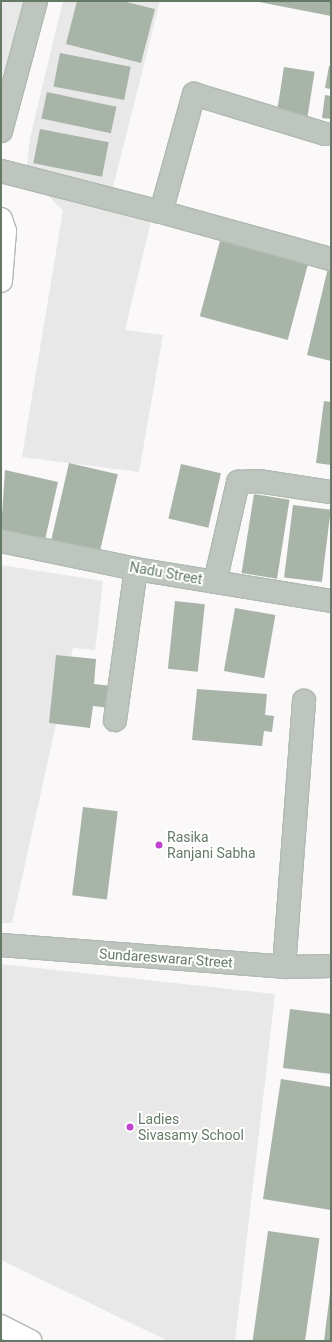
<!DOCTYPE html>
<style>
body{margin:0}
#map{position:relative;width:332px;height:1342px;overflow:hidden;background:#faf8f9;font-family:Roboto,sans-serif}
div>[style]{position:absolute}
.built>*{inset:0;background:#e8e8e8}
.building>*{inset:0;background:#a8b4a8;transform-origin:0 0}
.roads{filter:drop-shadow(1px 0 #b0bab1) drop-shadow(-1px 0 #b0bab1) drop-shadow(0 1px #b0bab1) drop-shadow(0 -1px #b0bab1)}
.street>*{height:22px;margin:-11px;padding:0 11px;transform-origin:11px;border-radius:11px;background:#bdc5be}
.secondary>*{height:22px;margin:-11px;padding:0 11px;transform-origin:11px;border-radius:11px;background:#fff}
.dots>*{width:11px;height:11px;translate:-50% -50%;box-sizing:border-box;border:2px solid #fff;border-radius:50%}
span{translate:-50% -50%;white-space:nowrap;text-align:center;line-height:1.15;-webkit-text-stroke:4px #fff;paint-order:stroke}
.street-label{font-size:14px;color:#647966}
.poi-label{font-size:14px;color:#647966}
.left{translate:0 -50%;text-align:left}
.frame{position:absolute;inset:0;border:2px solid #647966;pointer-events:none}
</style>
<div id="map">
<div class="built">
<div style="clip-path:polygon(1px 1px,30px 1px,1px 120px)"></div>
<div style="clip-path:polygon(63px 1px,160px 1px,107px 211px,151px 221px,125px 330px,163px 335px,139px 472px,22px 457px,63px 210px,26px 175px,30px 138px)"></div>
<div style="clip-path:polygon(1px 565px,103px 581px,95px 650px,73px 648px,12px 923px,1px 923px)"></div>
<div style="clip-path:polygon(1px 964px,275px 994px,235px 1341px,168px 1341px,1px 1260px)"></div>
</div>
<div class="building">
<div style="clip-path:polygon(77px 1px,122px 1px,155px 9px,141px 63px,66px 44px)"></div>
<div style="clip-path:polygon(331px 1px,331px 16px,259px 2px,259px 1px)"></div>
<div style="left:60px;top:53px;width:72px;height:34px;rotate:11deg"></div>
<div style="clip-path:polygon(329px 66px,331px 66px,331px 89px,325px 88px)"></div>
<div style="left:284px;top:67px;width:31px;height:45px;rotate:9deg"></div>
<div style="left:47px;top:92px;width:71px;height:27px;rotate:12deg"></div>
<div style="clip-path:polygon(325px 95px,331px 96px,331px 119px,322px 118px)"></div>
<div style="left:40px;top:129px;width:70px;height:35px;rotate:11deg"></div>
<div style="left:220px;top:241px;width:91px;height:78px;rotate:15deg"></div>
<div style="clip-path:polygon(328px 268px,331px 269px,331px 361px,307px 355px)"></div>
<div style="clip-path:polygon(324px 401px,331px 402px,331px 465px,316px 463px)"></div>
<div style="left:69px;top:463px;width:50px;height:79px;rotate:13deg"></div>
<div style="left:181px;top:464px;width:41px;height:56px;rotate:13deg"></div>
<div style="clip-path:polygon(5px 470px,58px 482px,45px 540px,1px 531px)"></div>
<div style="left:254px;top:494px;width:36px;height:80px;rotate:9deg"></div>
<div style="left:293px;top:505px;width:38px;height:73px;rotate:7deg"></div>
<div style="left:175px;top:601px;width:30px;height:68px;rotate:6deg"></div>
<div style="left:235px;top:608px;width:41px;height:64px;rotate:10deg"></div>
<div style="clip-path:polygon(56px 655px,96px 659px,94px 684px,112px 686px,110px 708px,93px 706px,90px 728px,49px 723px)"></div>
<div style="clip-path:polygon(197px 689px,267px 694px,265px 715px,274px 716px,272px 732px,264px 731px,262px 746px,192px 740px)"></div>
<div style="left:83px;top:807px;width:35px;height:89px;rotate:7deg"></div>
<div style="clip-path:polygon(290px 1009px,331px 1014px,331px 1074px,283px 1068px)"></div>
<div style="clip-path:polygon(281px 1079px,331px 1087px,331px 1210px,263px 1199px)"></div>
<div style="left:268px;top:1231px;width:52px;height:111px;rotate:8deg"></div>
<div style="clip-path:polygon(330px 1293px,331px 1341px,324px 1341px)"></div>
</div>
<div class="roads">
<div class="street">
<div style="left:1px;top:131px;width:135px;rotate:-74.9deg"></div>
<div style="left:1px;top:171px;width:165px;rotate:14.4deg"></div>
<div style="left:161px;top:212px;width:123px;rotate:-74.4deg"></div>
<div style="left:194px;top:94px;width:137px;rotate:17deg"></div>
<div style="left:161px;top:212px;width:176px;rotate:15.5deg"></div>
<div style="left:1px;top:541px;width:138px;rotate:11.7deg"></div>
<div style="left:136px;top:569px;width:198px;rotate:9.3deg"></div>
<div style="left:215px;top:582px;width:103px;rotate:-77deg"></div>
<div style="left:238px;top:482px;width:20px;rotate:-3deg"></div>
<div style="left:258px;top:481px;width:74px;rotate:8.6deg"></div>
<div style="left:115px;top:720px;width:152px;rotate:-82.1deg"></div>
<div style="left:1px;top:945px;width:284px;rotate:4.4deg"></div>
<div style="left:284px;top:967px;width:47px;rotate:-1.2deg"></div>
<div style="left:284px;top:967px;width:267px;rotate:-85.7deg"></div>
</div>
<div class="secondary">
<div style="left:1px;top:219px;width:13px;rotate:72deg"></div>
<div style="left:5px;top:231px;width:50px;rotate:94.6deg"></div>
<div style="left:1px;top:1326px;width:33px;rotate:27deg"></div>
</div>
</div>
<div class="dots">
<div style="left:159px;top:845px;background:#c043cf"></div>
<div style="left:130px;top:1127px;background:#c043cf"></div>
</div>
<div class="street-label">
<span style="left:166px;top:573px;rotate:10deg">Nadu Street</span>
<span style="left:166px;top:958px;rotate:4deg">Sundareswarar Street</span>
</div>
<div class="poi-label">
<span class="left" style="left:167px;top:845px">Rasika<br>Ranjani Sabha</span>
<span class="left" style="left:138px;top:1127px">Ladies<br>Sivasamy School</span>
</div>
<div class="frame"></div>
</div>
